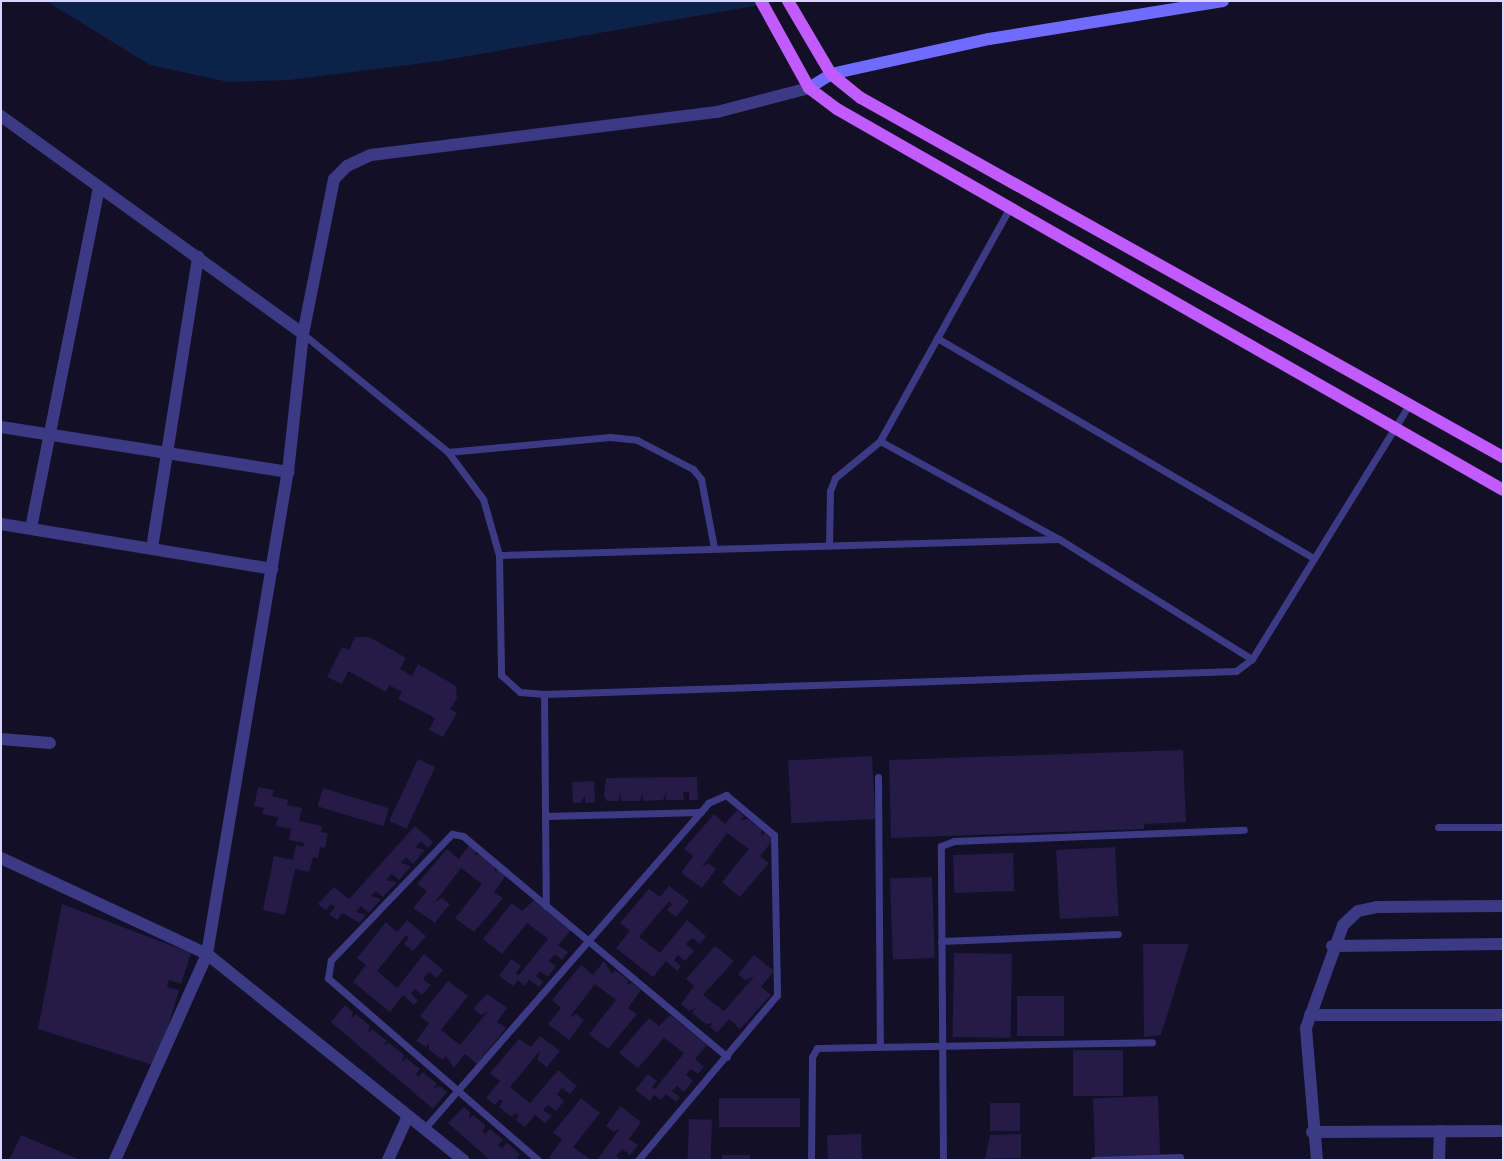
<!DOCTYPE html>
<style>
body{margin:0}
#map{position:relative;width:1504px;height:1161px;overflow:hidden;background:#130f26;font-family:Helvetica,sans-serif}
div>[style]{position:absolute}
.water>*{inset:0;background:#0c2248}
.building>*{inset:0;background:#241b47;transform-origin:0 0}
.lane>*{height:7px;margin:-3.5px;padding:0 3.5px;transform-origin:3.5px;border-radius:3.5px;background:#3d3a85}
.street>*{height:12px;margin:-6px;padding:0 6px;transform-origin:6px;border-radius:6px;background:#3d3a85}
.secondary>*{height:12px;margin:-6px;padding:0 6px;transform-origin:6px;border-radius:6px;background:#6f6bff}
.primary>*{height:12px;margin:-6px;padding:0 6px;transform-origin:6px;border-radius:6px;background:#c25bff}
span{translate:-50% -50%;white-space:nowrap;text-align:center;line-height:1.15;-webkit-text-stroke:5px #130f26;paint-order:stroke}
.frame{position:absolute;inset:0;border:2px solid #d9d4ff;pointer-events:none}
</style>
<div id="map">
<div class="water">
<div style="clip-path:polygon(46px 1px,783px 1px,440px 61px,289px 80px,228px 82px,150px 65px)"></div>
</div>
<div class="building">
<div style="clip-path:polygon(355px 637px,369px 637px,406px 658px,400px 669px,412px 676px,418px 664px,456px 686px,457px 698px,450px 709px,457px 713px,443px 737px,429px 730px,435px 718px,398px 699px,402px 692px,389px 685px,386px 692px,348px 671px,342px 684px,327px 677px,342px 647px,349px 650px)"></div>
<div style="clip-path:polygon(1183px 750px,1186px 822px,1144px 824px,1144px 829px,891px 838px,889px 760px)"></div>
<div style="left:872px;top:756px;width:63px;height:84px;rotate:87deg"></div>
<div style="left:418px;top:759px;width:19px;height:68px;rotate:25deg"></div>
<div style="clip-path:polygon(697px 777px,698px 800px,689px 800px,689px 792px,683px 792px,684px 800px,666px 800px,666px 792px,663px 800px,643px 801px,643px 793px,640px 801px,621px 801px,621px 793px,618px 801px,607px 801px,604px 796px,606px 778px)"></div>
<div style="clip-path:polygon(594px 781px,595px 802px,585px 803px,585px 795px,581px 803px,573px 803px,572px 782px)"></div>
<div style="clip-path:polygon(258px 787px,274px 790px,272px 796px,288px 800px,287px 805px,302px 808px,299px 821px,322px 826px,321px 832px,328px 833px,325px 848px,320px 847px,318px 858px,313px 857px,309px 872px,295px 869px,285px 915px,263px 910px,274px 856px,293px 860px,296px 845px,303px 847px,304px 843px,289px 840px,291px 829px,276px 826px,278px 817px,262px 814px,264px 808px,254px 806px)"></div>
<div style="left:323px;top:788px;width:69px;height:19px;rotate:17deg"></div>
<div style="clip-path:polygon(737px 810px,744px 816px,741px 820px,748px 819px,762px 829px,761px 837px,765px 832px,774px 839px,760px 856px,769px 863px,740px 897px,722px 882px,749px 849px,727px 833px,702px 867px,708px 863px,716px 869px,702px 888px,681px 873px,693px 856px,684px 849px,714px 814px,725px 824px)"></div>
<div style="clip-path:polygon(415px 826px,433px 842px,428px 848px,421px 841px,415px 847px,425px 850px,413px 864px,406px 857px,401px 863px,411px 866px,399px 880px,392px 874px,386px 880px,397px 882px,383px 897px,376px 891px,371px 896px,381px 899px,369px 913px,361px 906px,356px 912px,366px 915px,360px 923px,342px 913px,337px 920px,329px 914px,335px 907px,331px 904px,326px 910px,318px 904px,334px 887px,349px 899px)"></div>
<div style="clip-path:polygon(469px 845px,477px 851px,474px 855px,481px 854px,495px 865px,495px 872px,498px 867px,507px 874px,494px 892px,503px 898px,474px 932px,455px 918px,482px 884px,461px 868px,435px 902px,442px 898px,450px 904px,435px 923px,413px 908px,427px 891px,417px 884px,447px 849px,459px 859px)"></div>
<div style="left:1115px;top:847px;width:69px;height:59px;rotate:87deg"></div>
<div style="left:1013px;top:853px;width:38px;height:60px;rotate:88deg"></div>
<div style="left:932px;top:877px;width:81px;height:42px;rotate:88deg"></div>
<div style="clip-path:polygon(669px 886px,689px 901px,676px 917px,667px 910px,672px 904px,669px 901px,639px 937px,660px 953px,687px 920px,706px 936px,700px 944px,692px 938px,686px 944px,694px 951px,685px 961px,678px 955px,674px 960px,681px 966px,677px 971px,666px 961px,653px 977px,616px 948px,630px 931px,620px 923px,649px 889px,660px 897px)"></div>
<div style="clip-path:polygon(534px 900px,571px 930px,558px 945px,568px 952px,562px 960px,555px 954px,549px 961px,556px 966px,548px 977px,540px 971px,536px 976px,543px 982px,539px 987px,529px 980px,525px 986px,518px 980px,513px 986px,499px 976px,511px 959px,521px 966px,516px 973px,519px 975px,548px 939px,527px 923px,502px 954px,483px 939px,512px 903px,522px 911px)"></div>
<div style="clip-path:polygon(62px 904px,191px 953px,181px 984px,169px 980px,167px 987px,179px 990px,156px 1066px,38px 1029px)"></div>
<div style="clip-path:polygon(407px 920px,426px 936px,413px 951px,404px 944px,409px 938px,406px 935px,377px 971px,397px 988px,424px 954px,443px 970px,437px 978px,429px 972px,423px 979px,431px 985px,422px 995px,415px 989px,411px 994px,418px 1000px,414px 1005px,403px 995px,390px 1012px,353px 982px,366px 965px,357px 958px,386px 922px,397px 932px)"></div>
<div style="clip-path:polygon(1143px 944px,1189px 944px,1161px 1035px,1144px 1037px)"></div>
<div style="clip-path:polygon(715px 946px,734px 961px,703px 995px,724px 1011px,754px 977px,745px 980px,738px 974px,754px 955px,774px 971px,761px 987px,771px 995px,740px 1029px,729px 1019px,717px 1033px,710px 1027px,713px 1023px,706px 1024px,692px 1013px,696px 1008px,689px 1011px,681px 1004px,694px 986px,686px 979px)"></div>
<div style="left:954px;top:953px;width:58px;height:84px;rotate:1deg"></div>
<div style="clip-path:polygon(604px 961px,612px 974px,615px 970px,629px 981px,626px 985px,632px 983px,641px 990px,628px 1008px,637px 1014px,608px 1049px,589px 1034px,616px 1000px,595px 984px,569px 1018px,576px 1014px,584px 1020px,569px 1040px,548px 1024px,561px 1008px,552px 1000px,581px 965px,593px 975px)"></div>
<div style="clip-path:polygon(448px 981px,468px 996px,441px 1030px,460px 1045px,488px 1011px,481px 1015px,473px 1009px,487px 994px,507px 1008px,497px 1022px,506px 1028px,477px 1064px,465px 1054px,454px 1068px,446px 1056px,443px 1060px,429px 1050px,429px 1043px,426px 1047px,416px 1041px,429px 1023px,420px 1016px)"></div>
<div style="left:1017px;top:996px;width:47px;height:40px"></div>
<div style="clip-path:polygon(345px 1005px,353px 1012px,351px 1019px,356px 1014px,370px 1026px,368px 1033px,372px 1029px,387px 1041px,383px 1046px,389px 1043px,404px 1055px,402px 1062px,406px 1058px,420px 1069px,416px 1074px,419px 1077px,423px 1072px,437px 1084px,433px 1089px,440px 1086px,447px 1092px,433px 1109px,331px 1022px)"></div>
<div style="clip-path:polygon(670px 1015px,707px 1045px,695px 1059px,704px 1067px,698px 1074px,691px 1069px,686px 1075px,693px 1081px,684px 1092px,677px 1086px,672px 1091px,680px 1097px,676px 1102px,666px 1094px,661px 1100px,654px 1095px,650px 1101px,635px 1090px,648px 1074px,657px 1081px,652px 1087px,655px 1089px,684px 1053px,664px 1038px,638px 1068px,619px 1053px,649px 1018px,659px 1026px)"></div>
<div style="clip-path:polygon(540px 1036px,560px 1051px,547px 1067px,537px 1060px,540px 1051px,510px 1087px,530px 1103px,558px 1070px,577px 1086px,570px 1094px,562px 1088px,557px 1094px,564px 1101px,556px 1111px,548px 1105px,543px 1110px,552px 1116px,545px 1123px,535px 1115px,525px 1127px,516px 1120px,519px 1115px,515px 1113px,512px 1117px,499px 1107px,503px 1102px,500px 1099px,495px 1105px,486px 1098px,500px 1081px,490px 1073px,519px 1039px,531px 1047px)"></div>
<div style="left:1123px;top:1050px;width:46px;height:50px;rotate:90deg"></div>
<div style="left:1158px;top:1096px;width:59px;height:65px;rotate:88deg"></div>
<div style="clip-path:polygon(581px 1098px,600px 1113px,573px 1147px,591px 1160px,552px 1160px,549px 1158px,562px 1139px,553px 1133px)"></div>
<div style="left:800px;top:1098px;width:29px;height:81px;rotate:90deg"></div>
<div style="left:990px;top:1103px;width:30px;height:28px"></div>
<div style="clip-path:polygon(620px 1106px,641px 1122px,629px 1139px,638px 1145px,630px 1155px,622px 1149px,616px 1156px,621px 1160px,597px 1160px,620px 1128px,614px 1132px,606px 1126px)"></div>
<div style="clip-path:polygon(464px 1107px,470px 1112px,469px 1119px,473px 1115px,486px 1126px,482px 1131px,485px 1134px,490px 1129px,503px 1140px,498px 1145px,502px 1148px,507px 1143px,520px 1154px,516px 1160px,490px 1160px,448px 1123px)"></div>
<div style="left:689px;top:1119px;width:23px;height:41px;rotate:2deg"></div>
<div style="left:861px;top:1134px;width:26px;height:34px;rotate:88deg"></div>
<div style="clip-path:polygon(1021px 1134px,1021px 1158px,985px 1159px,990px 1135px)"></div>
<div style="clip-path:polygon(21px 1135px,80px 1160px,9px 1160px)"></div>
<div style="left:722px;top:1155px;width:28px;height:5px"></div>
</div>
<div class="lane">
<div style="left:1009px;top:209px;width:265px;rotate:119.1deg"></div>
<div style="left:880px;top:441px;width:204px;rotate:28.7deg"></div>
<div style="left:1059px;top:539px;width:227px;rotate:31.9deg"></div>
<div style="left:303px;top:334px;width:187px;rotate:39.1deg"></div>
<div style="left:448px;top:452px;width:59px;rotate:53.3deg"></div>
<div style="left:483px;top:499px;width:58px;rotate:74.1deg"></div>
<div style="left:937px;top:338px;width:436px;rotate:30.3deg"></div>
<div style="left:448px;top:452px;width:163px;rotate:-5.3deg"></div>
<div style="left:610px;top:437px;width:27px;rotate:6deg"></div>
<div style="left:637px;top:440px;width:63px;rotate:27.4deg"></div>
<div style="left:693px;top:469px;width:13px;rotate:51deg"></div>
<div style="left:701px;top:479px;width:70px;rotate:79.3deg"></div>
<div style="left:1059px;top:539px;width:560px;rotate:178.36deg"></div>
<div style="left:499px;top:555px;width:120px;rotate:89deg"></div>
<div style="left:501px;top:675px;width:25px;rotate:42deg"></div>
<div style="left:520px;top:692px;width:24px;rotate:5deg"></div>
<div style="left:544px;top:694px;width:692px;rotate:-1.9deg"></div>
<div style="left:1236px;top:671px;width:20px;rotate:-37deg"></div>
<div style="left:1252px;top:659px;width:299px;rotate:-58.3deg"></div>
<div style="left:829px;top:545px;width:54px;rotate:-88.9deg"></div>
<div style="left:830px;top:491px;width:14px;rotate:-69deg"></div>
<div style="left:835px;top:478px;width:58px;rotate:-39.4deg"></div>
<div style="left:544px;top:694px;width:212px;rotate:89.5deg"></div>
<div style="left:878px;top:777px;width:269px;rotate:89.6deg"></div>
<div style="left:546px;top:816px;width:155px;rotate:-1.5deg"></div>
<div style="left:1438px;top:827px;width:65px"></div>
<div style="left:941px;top:941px;width:177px;rotate:-2.3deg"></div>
<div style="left:424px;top:1129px;width:432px;rotate:-48.9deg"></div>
<div style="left:708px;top:803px;width:20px;rotate:-24deg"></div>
<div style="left:726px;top:795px;width:62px;rotate:39.8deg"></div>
<div style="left:774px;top:835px;width:160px;rotate:88.9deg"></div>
<div style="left:777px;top:995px;width:216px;rotate:130.1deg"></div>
<div style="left:538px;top:1160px;width:278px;rotate:-139.1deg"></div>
<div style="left:328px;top:978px;width:18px;rotate:-81deg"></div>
<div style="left:331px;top:960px;width:175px;rotate:-46.2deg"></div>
<div style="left:452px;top:834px;width:11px;rotate:10deg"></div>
<div style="left:463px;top:836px;width:344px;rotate:39.9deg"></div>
<div style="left:811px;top:1160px;width:103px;rotate:-89.4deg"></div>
<div style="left:812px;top:1057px;width:10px;rotate:-61deg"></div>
<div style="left:817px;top:1048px;width:335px;rotate:-1deg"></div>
<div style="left:943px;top:1160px;width:314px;rotate:-90.4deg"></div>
<div style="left:941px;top:846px;width:14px;rotate:-21deg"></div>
<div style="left:954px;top:841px;width:290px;rotate:-2.2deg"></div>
<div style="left:1094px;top:1160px;width:86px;rotate:-2deg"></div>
</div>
<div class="street">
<div style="left:1px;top:116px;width:372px;rotate:35.8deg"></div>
<div style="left:1px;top:427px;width:291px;rotate:8.9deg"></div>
<div style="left:1px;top:524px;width:275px;rotate:9.4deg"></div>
<div style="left:31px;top:528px;width:346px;rotate:-78.7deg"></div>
<div style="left:152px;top:548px;width:295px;rotate:-81deg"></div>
<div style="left:1px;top:739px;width:49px;rotate:4.7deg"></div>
<div style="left:1px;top:858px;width:227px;rotate:25deg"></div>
<div style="left:207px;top:954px;width:329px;rotate:38.8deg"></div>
<div style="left:1332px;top:946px;width:171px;rotate:-0.7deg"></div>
<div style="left:1310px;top:1015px;width:193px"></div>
<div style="left:1312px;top:1132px;width:191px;rotate:-0.3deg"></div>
<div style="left:115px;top:1160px;width:226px;rotate:-65.9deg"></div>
<div style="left:207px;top:954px;width:489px;rotate:-80.5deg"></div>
<div style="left:288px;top:472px;width:139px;rotate:-83.8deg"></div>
<div style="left:303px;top:334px;width:158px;rotate:-78.7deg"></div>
<div style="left:334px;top:179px;width:18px;rotate:-45deg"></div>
<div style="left:347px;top:166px;width:26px;rotate:-25deg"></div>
<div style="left:371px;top:155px;width:349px;rotate:-7.1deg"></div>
<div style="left:717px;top:112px;width:95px;rotate:-14.6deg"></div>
<div style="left:388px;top:1160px;width:48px;rotate:-65.6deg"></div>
<div style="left:1317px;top:1160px;width:132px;rotate:-94.8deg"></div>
<div style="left:1306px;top:1028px;width:109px;rotate:-70.2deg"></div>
<div style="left:1343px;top:925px;width:21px;rotate:-43deg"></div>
<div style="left:1358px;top:911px;width:19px;rotate:-12deg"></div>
<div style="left:1377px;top:907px;width:126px;rotate:-0.5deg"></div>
<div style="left:1439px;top:1160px;width:29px;rotate:-88deg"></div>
</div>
<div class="secondary">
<div style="left:809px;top:88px;width:26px;rotate:-32deg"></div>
<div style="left:831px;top:74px;width:162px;rotate:-12.5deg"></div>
<div style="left:989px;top:39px;width:237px;rotate:-9.2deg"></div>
</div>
<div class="primary">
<div style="left:761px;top:1px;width:99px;rotate:61.1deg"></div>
<div style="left:809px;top:88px;width:35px;rotate:37deg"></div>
<div style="left:837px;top:109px;width:767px;rotate:29.77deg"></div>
<div style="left:788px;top:1px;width:85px;rotate:59.5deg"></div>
<div style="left:831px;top:74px;width:38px;rotate:39deg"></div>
<div style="left:861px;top:98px;width:736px;rotate:29.21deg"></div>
</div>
<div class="frame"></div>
</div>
